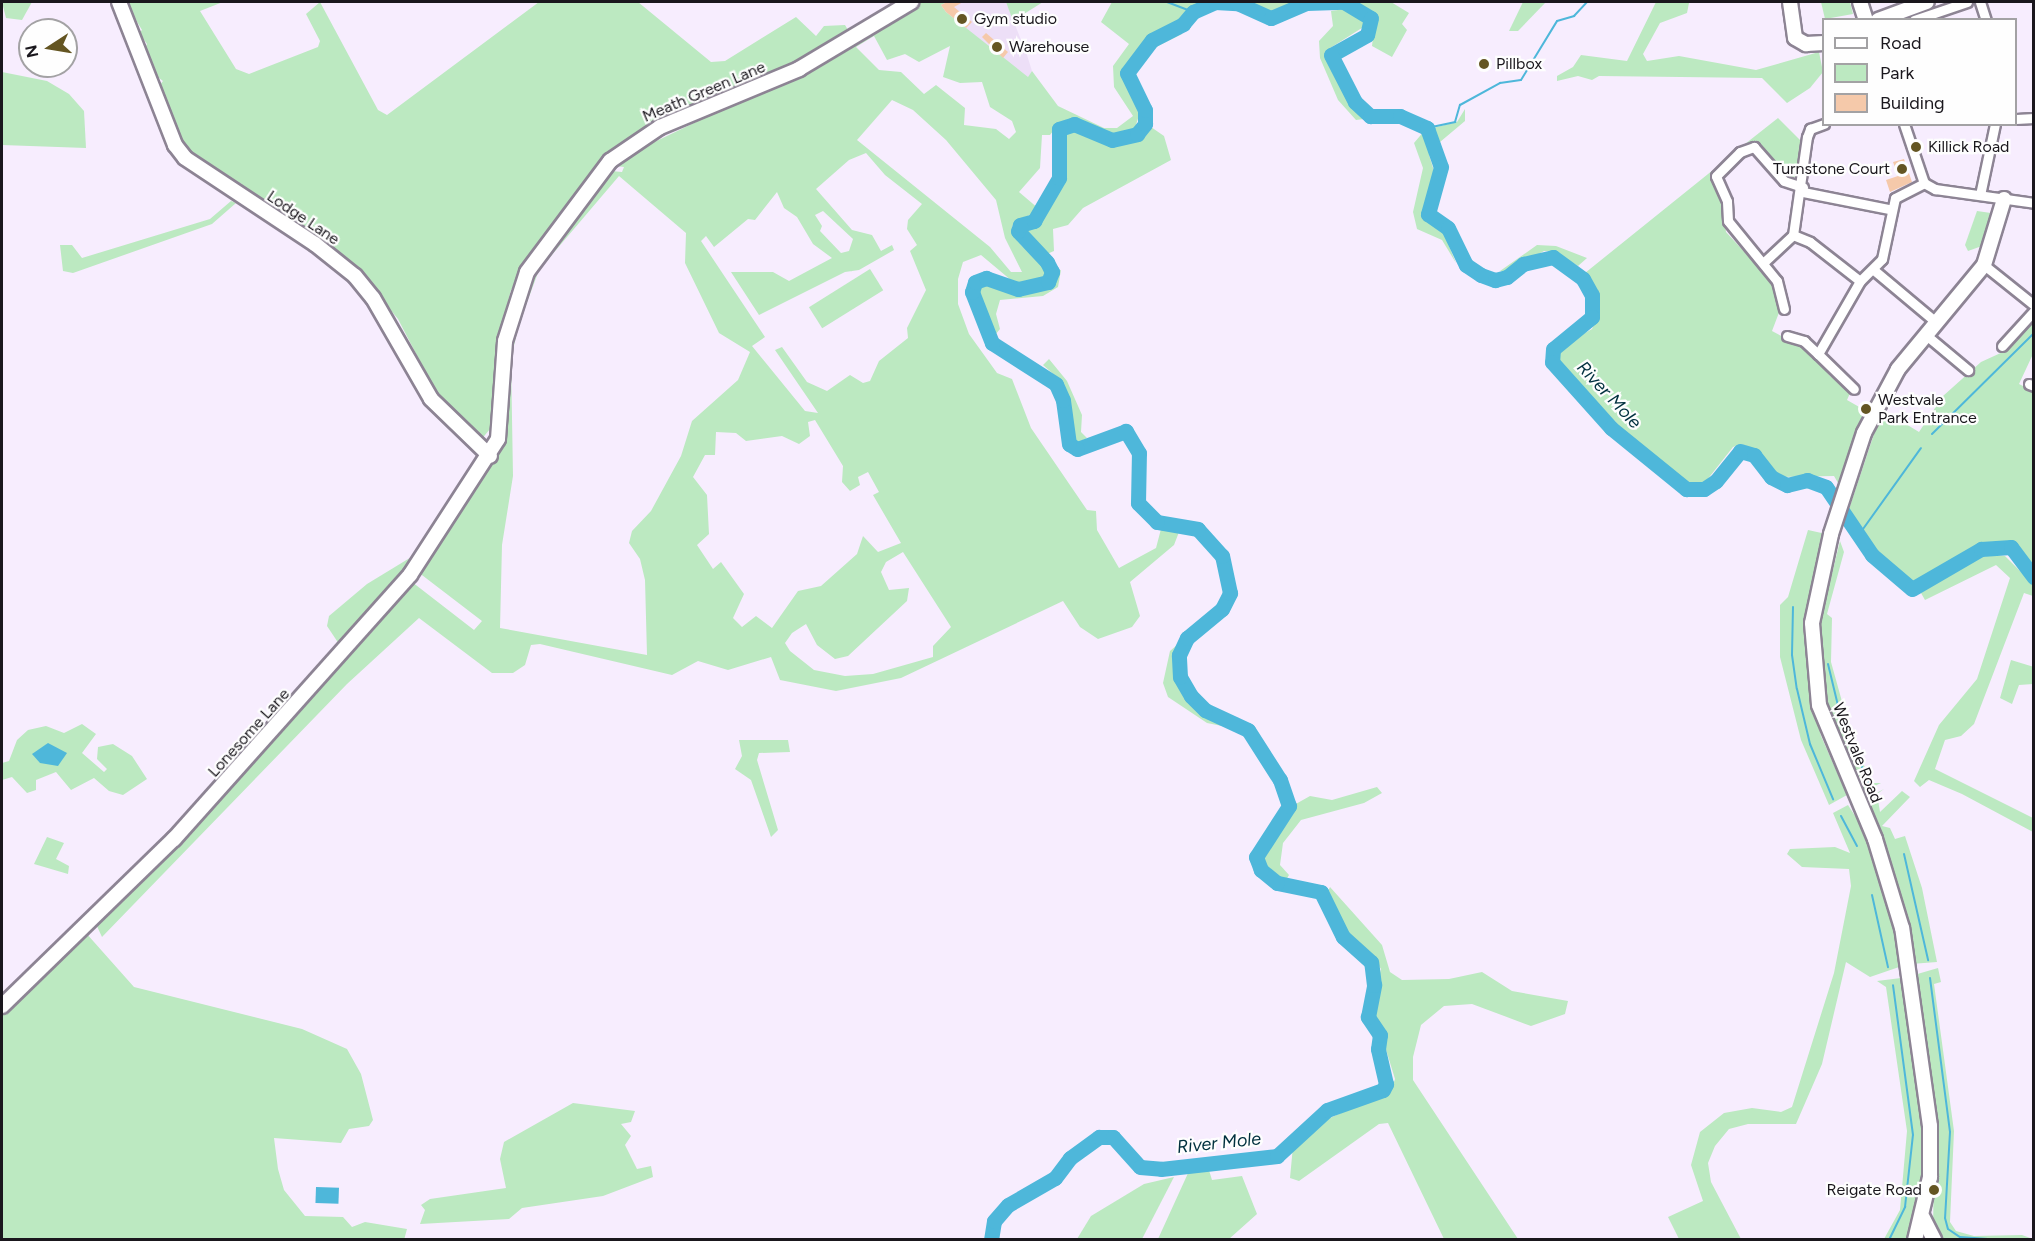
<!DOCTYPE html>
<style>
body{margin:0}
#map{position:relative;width:2035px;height:1241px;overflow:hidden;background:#f7edfe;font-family:Figtree,sans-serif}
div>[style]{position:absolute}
.built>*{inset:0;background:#eddff7}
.green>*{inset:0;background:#bce9c1;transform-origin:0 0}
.water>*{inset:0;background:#4eb7da;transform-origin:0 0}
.stream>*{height:2px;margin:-1px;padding:0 1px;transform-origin:1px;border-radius:1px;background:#4eb7da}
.river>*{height:15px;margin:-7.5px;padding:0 7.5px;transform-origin:7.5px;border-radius:7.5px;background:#4eb7da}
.building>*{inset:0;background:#f5c9aa}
.roads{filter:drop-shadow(2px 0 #8d8494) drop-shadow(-2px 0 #8d8494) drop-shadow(0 2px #8d8494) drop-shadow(0 -2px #8d8494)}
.street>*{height:9px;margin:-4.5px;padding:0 4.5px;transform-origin:4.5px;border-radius:4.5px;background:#fff}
.secondary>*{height:14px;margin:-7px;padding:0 7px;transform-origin:7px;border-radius:7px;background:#fff}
.dots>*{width:16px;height:16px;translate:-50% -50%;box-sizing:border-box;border:3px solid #fefefe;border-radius:50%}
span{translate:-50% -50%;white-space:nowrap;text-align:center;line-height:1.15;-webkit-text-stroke:4.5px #fefefe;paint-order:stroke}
.poi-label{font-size:16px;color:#1a171d}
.left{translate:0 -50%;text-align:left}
.right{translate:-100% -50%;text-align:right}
.street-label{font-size:16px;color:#1a171d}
.water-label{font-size:18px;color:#00303e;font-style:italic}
.frame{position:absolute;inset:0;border:3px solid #1a171d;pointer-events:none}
.legend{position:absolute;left:1822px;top:18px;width:195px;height:108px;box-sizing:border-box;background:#fefefe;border:2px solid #a3a2a4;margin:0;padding:8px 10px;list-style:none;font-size:18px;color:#1a171d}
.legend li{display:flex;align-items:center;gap:12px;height:30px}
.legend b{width:30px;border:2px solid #a3a2a4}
.north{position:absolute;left:18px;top:18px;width:60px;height:60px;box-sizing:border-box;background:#fefefe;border:2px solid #a3a2a4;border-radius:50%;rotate:258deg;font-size:16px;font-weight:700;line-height:24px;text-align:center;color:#1a171d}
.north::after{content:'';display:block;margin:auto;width:21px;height:27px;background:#645522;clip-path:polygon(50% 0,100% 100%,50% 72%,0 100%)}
</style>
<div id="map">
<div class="built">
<div style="clip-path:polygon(947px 2px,1006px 2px,1027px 55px,1032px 71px,1028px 78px,946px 12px,941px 5px)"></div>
</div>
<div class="green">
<div style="clip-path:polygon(2px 2px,32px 2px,22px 20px,6px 18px)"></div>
<div style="clip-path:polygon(125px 2px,223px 2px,200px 11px,236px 69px,249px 74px,318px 47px,320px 41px,306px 14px,320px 2px,378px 110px,387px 115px,539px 2px,638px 2px,711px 62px,725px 61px,796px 17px,816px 36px,824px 26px,845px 25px,848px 30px,802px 61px,713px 98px,710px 93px,706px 100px,680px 111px,674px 103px,667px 106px,669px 117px,578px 190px,511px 290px,496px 347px,490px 429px,480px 441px,441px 402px,398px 319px,360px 273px,325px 244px,244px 192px,241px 183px,235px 187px,182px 148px,159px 86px,163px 81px,155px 75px,145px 48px,147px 44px,139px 33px,142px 30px)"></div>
<div style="clip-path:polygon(evenodd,918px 2px,947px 2px,941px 5px,946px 12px,1028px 77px,1032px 71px,1058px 106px,1104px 128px,1117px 128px,1133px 116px,1114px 87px,1113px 66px,1129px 44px,1101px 22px,1112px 2px,1209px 2px,1192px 9px,1177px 25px,1182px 34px,1146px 52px,1134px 75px,1126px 80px,1141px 109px,1135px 128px,1115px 135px,1076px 122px,1059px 123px,1050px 135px,1042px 135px,1040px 168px,1019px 192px,1039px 209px,1012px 226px,1021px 245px,1044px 264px,1047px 275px,1041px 282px,1018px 286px,981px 255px,963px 262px,958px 279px,958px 304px,969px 334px,997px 373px,1012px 379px,1031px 428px,1087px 510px,1096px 511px,1097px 530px,1119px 568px,1156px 548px,1161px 529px,1179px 532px,1174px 545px,1130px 582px,1140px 616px,1132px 627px,1098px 639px,1080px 627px,1063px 601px,901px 678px,836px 691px,780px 680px,771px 657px,728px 670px,698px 661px,672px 675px,540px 644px,531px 645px,525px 665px,513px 673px,492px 673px,419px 618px,347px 684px,102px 937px,95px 922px,372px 632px,412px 582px,474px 630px,482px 621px,418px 572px,495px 460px,502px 439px,508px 336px,524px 285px,611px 171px,622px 172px,624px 167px,615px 166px,615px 161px,696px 122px,698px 115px,729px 107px,918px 2px,874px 36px,887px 60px,905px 54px,919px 62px,950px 46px,943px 77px,960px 83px,982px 82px,990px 107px,1012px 121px,1016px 132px,1009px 139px,996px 129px,964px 125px,965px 108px,936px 85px,924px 94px,901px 72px,879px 70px,856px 47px,874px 36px,918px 2px,892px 100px,913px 110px,946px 140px,996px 200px,1005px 238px,1022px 272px,1011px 272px,990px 247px,857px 140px,892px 100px,918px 2px,866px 153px,885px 175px,922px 204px,908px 220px,907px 229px,917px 245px,910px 251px,926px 290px,907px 328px,908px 338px,879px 361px,870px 381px,863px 383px,850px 375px,827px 391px,807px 382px,782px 347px,775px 350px,818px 413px,805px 411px,752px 346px,765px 337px,701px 241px,706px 236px,714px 247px,748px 219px,755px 220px,777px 192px,784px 208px,797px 217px,813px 244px,832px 258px,789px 281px,773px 272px,731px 272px,759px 315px,845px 272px,859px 270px,894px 250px,892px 245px,881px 251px,872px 235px,852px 230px,816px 189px,849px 160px,866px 153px,918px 2px,619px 176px,686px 233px,685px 263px,719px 333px,750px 352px,738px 380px,692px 421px,681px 456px,651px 511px,632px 531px,629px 543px,640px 559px,645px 580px,647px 655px,500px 628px,502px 545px,513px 476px,511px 359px,519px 324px,539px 270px,619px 176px,918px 2px,823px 211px,853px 239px,849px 251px,841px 253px,820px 231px,822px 226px,815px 215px,823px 211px,918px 2px,815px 420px,843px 466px,842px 482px,850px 491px,860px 485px,858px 477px,868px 472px,879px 492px,873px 495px,901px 543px,878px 552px,863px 536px,857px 554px,821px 586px,798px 591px,772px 628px,756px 616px,742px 627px,733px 618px,744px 594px,721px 562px,713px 569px,697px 545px,709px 534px,707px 495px,693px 477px,705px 455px,715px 455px,716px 432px,736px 433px,746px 441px,782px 436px,799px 444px,810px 436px,808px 422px,815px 420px,918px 2px,903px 552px,951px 627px,933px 646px,933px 657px,873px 674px,845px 676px,814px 670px,790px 651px,785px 643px,792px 633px,806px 624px,817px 645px,835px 659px,848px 656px,907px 601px,909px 588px,889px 590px,881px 572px,886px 562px,903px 552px)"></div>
<div style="clip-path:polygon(1006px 2px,1043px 2px,1013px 21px)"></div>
<div style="clip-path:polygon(1241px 2px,1302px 2px,1277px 14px)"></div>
<div style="clip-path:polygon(1349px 2px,1391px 2px,1409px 13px,1402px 24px,1407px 30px,1392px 57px,1372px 46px,1375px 20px)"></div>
<div style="clip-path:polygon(1523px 2px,1546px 2px,1518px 31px,1509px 31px)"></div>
<div style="clip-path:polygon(1656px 2px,1689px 3px,1687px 13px,1660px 23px,1643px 54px,1647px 61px,1679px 56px,1756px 70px,1819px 52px,1823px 72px,1810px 88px,1787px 103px,1762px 78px,1599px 76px,1592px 80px,1578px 76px,1557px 81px,1557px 76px,1573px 67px,1581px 55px,1627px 61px)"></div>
<div style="clip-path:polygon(1821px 2px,1850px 2px,1853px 14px,1825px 19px)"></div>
<div style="clip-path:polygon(1345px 9px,1363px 18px,1365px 26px,1327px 50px,1326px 60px,1364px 119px,1356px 120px,1338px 100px,1320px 58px,1319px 41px,1333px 26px,1331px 11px)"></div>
<div style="clip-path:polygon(2px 72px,47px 81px,69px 94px,84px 111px,86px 148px,2px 145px)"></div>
<div style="clip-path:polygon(1465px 109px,1465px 121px,1440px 142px,1445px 166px,1437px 152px,1429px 155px,1435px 174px,1423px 211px,1426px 220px,1442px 229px,1456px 263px,1442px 240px,1417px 229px,1413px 212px,1423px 168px,1414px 143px,1425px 130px,1457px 122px)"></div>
<div style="clip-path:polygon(1778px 118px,1803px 143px,1797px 178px,1782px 174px,1762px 148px,1745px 144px)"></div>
<div style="clip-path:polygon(1151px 127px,1164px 136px,1171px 160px,1083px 208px,1068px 225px,1053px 229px,1054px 251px,1047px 254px,1032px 242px,1027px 231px,1039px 224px,1066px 179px,1060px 141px,1065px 132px,1077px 131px,1119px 146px)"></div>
<div style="clip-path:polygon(1713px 170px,1711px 180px,1723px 201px,1726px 232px,1771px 281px,1778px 296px,1780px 310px,1772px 331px,1811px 352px,1830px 376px,1851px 391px,1847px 400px,1868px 412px,1841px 488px,1834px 476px,1779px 477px,1756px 450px,1741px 444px,1733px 447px,1703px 485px,1687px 484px,1658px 467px,1559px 362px,1556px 354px,1562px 346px,1592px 329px,1598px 316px,1598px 292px,1585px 273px)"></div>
<div style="clip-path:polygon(231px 201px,236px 203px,212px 224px,73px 273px,63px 271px,60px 245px,72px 245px,82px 258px,210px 219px)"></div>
<div style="clip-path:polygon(1977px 211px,1991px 213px,1992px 218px,1982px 246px,1968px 251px,1965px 245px)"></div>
<div style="clip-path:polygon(1537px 245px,1556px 246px,1587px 258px,1578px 266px,1554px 251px,1544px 251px,1506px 272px,1500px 271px)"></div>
<div style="left:870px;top:269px;width:25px;height:72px;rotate:58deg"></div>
<div style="clip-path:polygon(1061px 270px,1058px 287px,1043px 296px,1000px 300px,996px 314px,1000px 329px,995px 335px,979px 307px,978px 290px,984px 285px,1015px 293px,1033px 292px,1054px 285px,1056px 271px)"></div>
<div style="clip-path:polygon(2033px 319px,2033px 354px,2019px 384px,2033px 391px,2033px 572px,2016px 545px,2001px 541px,1981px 544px,1914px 583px,1874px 548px,1848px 512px,1876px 428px,1886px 412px,1919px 432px,1943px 396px,1981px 362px,2005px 351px)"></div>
<div style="clip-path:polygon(1049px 359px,1067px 381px,1082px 415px,1081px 432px,1087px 438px,1077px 443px,1070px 433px,1072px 411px,1059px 379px,1043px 365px)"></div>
<div style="clip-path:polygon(1808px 530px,1826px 534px,1807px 627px,1809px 684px,1821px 736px,1847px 795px,1829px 805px,1801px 740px,1780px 657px,1780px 605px,1788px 597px)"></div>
<div style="clip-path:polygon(1840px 541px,1844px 552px,1827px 614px,1832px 618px,1831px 662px,1853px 741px,1872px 783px,1881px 783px,1860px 793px,1822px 704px,1817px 617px,1822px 614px)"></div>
<div style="clip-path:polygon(1990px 555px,2005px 556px,2033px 584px,2033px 596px,2024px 593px,1974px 724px,1961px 736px,1945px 740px,1935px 769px,2033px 818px,2033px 832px,1962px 794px,1929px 780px,1920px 787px,1914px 781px,1939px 725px,1977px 679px,2010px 578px,1996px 565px,1925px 600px,1921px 593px,1971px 560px)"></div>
<div style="clip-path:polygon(413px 556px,398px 580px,341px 647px,327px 626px,329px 616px,367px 584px)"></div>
<div style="clip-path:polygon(1177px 645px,1179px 685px,1188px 701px,1227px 727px,1207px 723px,1168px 697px,1163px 683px,1170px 651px)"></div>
<div style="clip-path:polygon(2011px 660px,2034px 667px,2033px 684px,2019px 685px,2012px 704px,2000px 698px)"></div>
<div style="clip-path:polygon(82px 724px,96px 734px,82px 753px,104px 772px,107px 769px,97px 759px,98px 747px,113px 744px,132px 756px,147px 779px,123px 795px,109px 791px,94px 778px,71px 790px,56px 772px,36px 780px,36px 790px,27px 793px,12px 777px,2px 780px,2px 763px,9px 761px,17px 740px,28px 730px,46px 726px,64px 733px)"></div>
<div style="clip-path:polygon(739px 740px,788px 740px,790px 752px,759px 753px,757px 760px,778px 830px,771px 837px,751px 780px,735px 769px,742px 756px)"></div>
<div style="clip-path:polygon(1377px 787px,1382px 793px,1364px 803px,1301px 820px,1283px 843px,1280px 865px,1289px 875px,1286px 880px,1271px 874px,1262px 855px,1294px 805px,1310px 796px,1332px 800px)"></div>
<div style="clip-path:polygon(1884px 789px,1877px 794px,1880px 812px,1902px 791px,1910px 797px,1882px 826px,1890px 828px,1895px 839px,1905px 836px,1922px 888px,1937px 962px,1911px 964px,1890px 867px,1863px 800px)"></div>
<div style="clip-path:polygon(1848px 805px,1868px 836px,1894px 920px,1902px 966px,1870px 977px,1846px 962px,1822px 1064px,1796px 1124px,1748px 1124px,1729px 1129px,1715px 1146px,1708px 1163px,1711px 1182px,1741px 1239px,1679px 1239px,1668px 1217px,1703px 1201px,1691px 1165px,1700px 1132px,1724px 1113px,1752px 1108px,1781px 1112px,1792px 1107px,1834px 973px,1851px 886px,1849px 869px,1802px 867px,1787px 854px,1790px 849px,1835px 847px,1850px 853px,1833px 813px)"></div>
<div style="clip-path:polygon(47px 837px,64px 843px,56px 859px,69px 866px,68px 874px,34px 864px)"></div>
<div style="clip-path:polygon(1330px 887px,1382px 945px,1390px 972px,1402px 980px,1449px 979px,1482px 972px,1512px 991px,1568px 1001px,1565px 1014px,1531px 1026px,1472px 1004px,1444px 1006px,1421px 1025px,1413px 1057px,1413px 1080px,1518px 1239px,1444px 1239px,1388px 1123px,1379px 1124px,1299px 1181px,1290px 1178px,1293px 1146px,1323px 1121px,1391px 1091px,1395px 1079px,1376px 1017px,1374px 996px,1381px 969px,1371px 954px,1342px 931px,1326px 895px)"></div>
<div style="clip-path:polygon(86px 933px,134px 987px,302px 1029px,347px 1049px,361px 1074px,373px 1120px,369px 1126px,349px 1129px,341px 1143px,274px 1138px,278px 1169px,284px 1190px,305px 1216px,343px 1217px,352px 1227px,365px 1222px,407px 1229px,404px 1240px,2px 1240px,2px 1012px)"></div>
<div style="clip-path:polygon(1938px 968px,1941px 982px,1934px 984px,1954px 1131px,1950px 1222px,1956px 1231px,1974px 1236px,2022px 1235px,2033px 1239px,1940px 1239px,1933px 1227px,1935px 1114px,1914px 975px)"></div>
<div style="clip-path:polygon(1901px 978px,1916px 1052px,1924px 1164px,1919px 1203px,1907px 1239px,1884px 1239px,1900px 1210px,1907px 1131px,1886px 987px,1877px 981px)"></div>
<div style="clip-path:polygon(573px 1103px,635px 1111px,631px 1122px,621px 1124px,631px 1136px,625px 1145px,637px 1169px,651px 1166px,653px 1177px,603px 1196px,522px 1208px,509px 1219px,420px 1224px,425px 1210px,421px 1205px,430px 1199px,506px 1188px,500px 1159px,504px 1142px)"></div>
<div style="clip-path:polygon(1208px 1167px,1212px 1180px,1242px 1176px,1257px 1214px,1229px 1239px,1158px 1239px,1189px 1171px)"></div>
<div style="clip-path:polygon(1174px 1177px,1142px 1239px,1077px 1239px,1091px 1216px,1144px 1184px)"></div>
</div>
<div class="water">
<div style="clip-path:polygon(48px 743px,67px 753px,58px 766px,40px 763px,32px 754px)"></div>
<div style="left:316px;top:1187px;width:23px;height:16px;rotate:2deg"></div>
</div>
<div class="stream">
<div style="left:1167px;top:2px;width:28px;rotate:21deg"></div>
<div style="left:1427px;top:128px;width:29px;rotate:-12deg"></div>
<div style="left:1455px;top:122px;width:18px;rotate:-74deg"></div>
<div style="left:1460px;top:105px;width:46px;rotate:-28.8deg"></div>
<div style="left:1500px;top:83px;width:21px;rotate:-8deg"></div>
<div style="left:1521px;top:80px;width:69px;rotate:-58.6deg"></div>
<div style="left:1557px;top:21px;width:18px;rotate:-16deg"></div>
<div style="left:1574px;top:16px;width:19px;rotate:-47deg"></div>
<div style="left:1932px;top:434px;width:144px;rotate:-44.7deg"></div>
<div style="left:1858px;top:536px;width:108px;rotate:-54.4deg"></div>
<div style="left:1793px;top:607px;width:48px;rotate:91.2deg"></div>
<div style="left:1792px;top:655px;width:34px;rotate:82deg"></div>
<div style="left:1797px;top:689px;width:57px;rotate:76.7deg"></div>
<div style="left:1810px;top:744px;width:60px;rotate:67.3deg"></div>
<div style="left:1828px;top:664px;width:51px;rotate:76.5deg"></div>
<div style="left:1840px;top:714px;width:76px;rotate:67.5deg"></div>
<div style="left:1841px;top:816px;width:34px;rotate:62deg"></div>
<div style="left:1904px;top:854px;width:109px;rotate:77.2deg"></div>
<div style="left:1872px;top:895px;width:74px;rotate:77.5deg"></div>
<div style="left:1930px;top:978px;width:155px;rotate:82.6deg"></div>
<div style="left:1950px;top:1132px;width:86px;rotate:93.3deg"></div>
<div style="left:1945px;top:1218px;width:11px;rotate:75deg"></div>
<div style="left:1948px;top:1229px;width:14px;rotate:34deg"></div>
<div style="left:1960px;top:1237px;width:42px;rotate:4.1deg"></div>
<div style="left:1889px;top:1240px;width:37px;rotate:-64deg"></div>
<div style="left:1905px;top:1207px;width:72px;rotate:-83.7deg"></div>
<div style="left:1913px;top:1135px;width:151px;rotate:-97.6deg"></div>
</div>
<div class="river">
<div style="left:991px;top:1240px;width:19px;rotate:-81deg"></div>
<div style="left:994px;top:1221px;width:21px;rotate:-49deg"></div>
<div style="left:1008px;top:1205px;width:54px;rotate:-29.9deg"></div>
<div style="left:1055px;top:1178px;width:25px;rotate:-53deg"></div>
<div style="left:1070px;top:1158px;width:36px;rotate:-36deg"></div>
<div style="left:1099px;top:1137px;width:14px"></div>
<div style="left:1113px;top:1137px;width:40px;rotate:48deg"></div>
<div style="left:1140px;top:1167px;width:21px;rotate:5deg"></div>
<div style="left:1161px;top:1169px;width:117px;rotate:-6.4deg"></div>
<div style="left:1277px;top:1156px;width:68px;rotate:-42.6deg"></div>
<div style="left:1327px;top:1110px;width:59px;rotate:-19.7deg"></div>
<div style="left:1383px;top:1090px;width:7px;rotate:-63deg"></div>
<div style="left:1386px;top:1084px;width:36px;rotate:-103deg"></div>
<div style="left:1378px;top:1049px;width:14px;rotate:-82deg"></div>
<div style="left:1380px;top:1035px;width:22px;rotate:-124deg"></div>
<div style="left:1368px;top:1017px;width:33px;rotate:-79deg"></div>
<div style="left:1374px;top:985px;width:23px;rotate:-97deg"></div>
<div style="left:1371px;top:962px;width:38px;rotate:-138deg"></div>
<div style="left:1343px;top:937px;width:50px;rotate:-116.1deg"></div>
<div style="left:1321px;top:892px;width:45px;rotate:-168.4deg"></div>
<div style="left:1277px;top:883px;width:21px;rotate:-141deg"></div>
<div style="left:1261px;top:870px;width:14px;rotate:-111deg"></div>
<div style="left:1256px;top:857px;width:61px;rotate:-57.1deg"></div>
<div style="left:1289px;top:806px;width:28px;rotate:-109deg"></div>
<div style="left:1280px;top:780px;width:59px;rotate:-122.6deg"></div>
<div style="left:1248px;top:730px;width:47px;rotate:-155.1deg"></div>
<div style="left:1205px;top:710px;width:20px;rotate:-135deg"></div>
<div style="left:1191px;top:696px;width:22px;rotate:-120deg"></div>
<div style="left:1180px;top:677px;width:22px;rotate:-93deg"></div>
<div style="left:1179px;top:655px;width:19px;rotate:-65deg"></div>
<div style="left:1187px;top:638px;width:45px;rotate:-39.6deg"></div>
<div style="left:1222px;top:609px;width:18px;rotate:-63deg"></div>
<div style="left:1230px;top:593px;width:38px;rotate:-102deg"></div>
<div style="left:1222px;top:556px;width:36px;rotate:-132deg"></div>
<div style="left:1198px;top:529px;width:42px;rotate:-170.3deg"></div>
<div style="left:1157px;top:522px;width:27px;rotate:-135deg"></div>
<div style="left:1138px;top:503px;width:50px;rotate:-88.9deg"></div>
<div style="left:1139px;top:453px;width:26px;rotate:-121deg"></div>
<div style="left:1126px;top:431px;width:52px;rotate:159.8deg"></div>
<div style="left:1077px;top:449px;width:9px;rotate:-148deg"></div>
<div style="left:1069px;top:444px;width:44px;rotate:-97.8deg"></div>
<div style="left:1063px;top:400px;width:17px;rotate:-114deg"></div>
<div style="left:1056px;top:384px;width:76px;rotate:-147.4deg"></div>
<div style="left:992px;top:343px;width:55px;rotate:-111.4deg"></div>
<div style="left:972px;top:292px;width:10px;rotate:-73deg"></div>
<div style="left:975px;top:282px;width:12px;rotate:-20deg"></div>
<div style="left:986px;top:278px;width:34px;rotate:19deg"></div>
<div style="left:1018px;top:289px;width:31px;rotate:-13deg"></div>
<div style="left:1048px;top:282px;width:11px;rotate:-68deg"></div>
<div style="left:1052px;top:272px;width:11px;rotate:-117deg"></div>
<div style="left:1047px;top:262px;width:42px;rotate:-133.1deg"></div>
<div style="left:1018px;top:231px;width:6px;rotate:-72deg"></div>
<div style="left:1020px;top:225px;width:15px;rotate:-16deg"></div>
<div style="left:1034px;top:221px;width:50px;rotate:-59.8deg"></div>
<div style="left:1059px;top:178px;width:49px;rotate:-90deg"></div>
<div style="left:1059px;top:129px;width:16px;rotate:-18deg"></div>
<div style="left:1074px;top:124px;width:41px;rotate:22.8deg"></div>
<div style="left:1112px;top:140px;width:26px;rotate:-13deg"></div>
<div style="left:1137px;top:134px;width:13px;rotate:-51deg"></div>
<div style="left:1145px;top:124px;width:14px;rotate:-90deg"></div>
<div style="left:1145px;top:110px;width:41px;rotate:-115.9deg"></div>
<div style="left:1127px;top:73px;width:41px;rotate:-52.9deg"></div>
<div style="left:1152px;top:40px;width:35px;rotate:-27deg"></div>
<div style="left:1183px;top:24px;width:16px;rotate:-50deg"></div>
<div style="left:1193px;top:12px;width:24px;rotate:-24deg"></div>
<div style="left:1215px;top:2px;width:22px;rotate:3deg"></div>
<div style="left:1237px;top:3px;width:37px;rotate:24deg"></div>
<div style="left:1271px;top:18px;width:38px;rotate:-23deg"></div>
<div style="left:1306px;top:3px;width:38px;rotate:-2deg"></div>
<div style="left:1344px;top:2px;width:31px;rotate:31deg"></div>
<div style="left:1371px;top:18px;width:17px;rotate:103deg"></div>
<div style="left:1367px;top:35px;width:41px;rotate:150.9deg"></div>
<div style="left:1331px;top:55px;width:53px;rotate:62.9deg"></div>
<div style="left:1355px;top:102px;width:21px;rotate:43deg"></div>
<div style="left:1370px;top:116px;width:30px"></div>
<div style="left:1400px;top:116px;width:30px;rotate:24deg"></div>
<div style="left:1427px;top:128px;width:41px;rotate:70.3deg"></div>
<div style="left:1441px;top:167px;width:49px;rotate:105.5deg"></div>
<div style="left:1428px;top:214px;width:24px;rotate:35deg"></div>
<div style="left:1448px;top:228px;width:41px;rotate:64.1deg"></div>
<div style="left:1466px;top:265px;width:18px;rotate:34deg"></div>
<div style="left:1481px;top:275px;width:15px;rotate:20deg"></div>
<div style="left:1495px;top:280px;width:12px;rotate:-14deg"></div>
<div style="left:1507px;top:277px;width:21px;rotate:-39deg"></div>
<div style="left:1523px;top:264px;width:31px;rotate:-13deg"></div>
<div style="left:1553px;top:257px;width:37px;rotate:36deg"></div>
<div style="left:1583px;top:279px;width:18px;rotate:61deg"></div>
<div style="left:1592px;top:295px;width:22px;rotate:90deg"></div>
<div style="left:1592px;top:317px;width:50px;rotate:140.6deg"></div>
<div style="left:1553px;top:349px;width:13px;rotate:94deg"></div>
<div style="left:1552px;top:362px;width:89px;rotate:48.2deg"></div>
<div style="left:1611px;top:428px;width:97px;rotate:39.1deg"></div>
<div style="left:1686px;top:489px;width:18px"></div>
<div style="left:1704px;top:489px;width:14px;rotate:-34deg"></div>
<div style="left:1716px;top:481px;width:38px;rotate:-51deg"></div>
<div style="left:1740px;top:451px;width:15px;rotate:16deg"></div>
<div style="left:1754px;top:455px;width:28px;rotate:52deg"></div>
<div style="left:1771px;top:477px;width:18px;rotate:27deg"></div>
<div style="left:1787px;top:485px;width:21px;rotate:-14deg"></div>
<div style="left:1807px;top:480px;width:20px;rotate:20deg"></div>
<div style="left:1826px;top:487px;width:82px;rotate:55.9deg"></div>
<div style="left:1872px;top:555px;width:52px;rotate:40.4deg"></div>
<div style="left:1912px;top:589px;width:80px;rotate:-30.1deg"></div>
<div style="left:1981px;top:549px;width:30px;rotate:-4deg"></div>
<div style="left:2011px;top:547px;width:38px;rotate:53deg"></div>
</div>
<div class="building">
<div style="clip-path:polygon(947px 2px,963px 2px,954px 7px,972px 22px,966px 28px,946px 12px,941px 5px)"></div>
<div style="clip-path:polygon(986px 33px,1008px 52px,1003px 58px,982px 37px)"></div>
<div style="clip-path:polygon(1904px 159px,1912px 182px,1890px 192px,1886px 180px,1898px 176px,1893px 162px)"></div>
</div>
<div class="roads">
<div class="street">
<div style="left:1980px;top:2px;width:19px;rotate:72deg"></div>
<div style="left:1914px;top:20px;width:56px;rotate:-18.8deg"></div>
<div style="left:2016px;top:119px;width:18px;rotate:-3deg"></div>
<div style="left:1904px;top:124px;width:62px;rotate:71.3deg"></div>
<div style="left:1924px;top:183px;width:13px;rotate:29deg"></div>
<div style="left:1935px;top:189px;width:100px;rotate:8deg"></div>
<div style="left:1803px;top:192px;width:88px;rotate:11.2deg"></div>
<div style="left:1980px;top:195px;width:73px;rotate:-78.1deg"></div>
<div style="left:1793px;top:235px;width:18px;rotate:22deg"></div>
<div style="left:1810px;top:242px;width:63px;rotate:38deg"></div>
<div style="left:1763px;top:263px;width:41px;rotate:-43deg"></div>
<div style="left:1793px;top:235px;width:99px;rotate:-81.9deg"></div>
<div style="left:1807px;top:137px;width:9px;rotate:-69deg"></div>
<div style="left:1810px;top:129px;width:15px;rotate:-20deg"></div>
<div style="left:1984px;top:265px;width:64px;rotate:38.7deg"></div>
<div style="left:1875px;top:271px;width:81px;rotate:40deg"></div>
<div style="left:1860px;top:281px;width:31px;rotate:-45deg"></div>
<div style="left:1882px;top:259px;width:62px;rotate:-78deg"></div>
<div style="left:1895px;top:198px;width:33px;rotate:-27deg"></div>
<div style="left:1784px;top:309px;width:29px;rotate:-104deg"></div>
<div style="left:1777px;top:281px;width:77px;rotate:-129.2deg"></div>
<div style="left:1728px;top:221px;width:20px;rotate:-93deg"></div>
<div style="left:1727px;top:201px;width:27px;rotate:-114deg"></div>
<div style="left:1716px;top:176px;width:34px;rotate:-45deg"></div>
<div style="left:1740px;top:152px;width:15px;rotate:-20deg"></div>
<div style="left:1754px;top:147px;width:45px;rotate:48.6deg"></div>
<div style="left:1784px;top:181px;width:20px;rotate:18deg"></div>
<div style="left:1926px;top:335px;width:55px;rotate:39.8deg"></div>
<div style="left:1787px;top:336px;width:18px;rotate:16deg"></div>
<div style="left:1804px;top:341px;width:19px;rotate:43deg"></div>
<div style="left:1818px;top:354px;width:84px;rotate:-60.1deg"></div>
<div style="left:2002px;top:346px;width:47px;rotate:-47.6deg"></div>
<div style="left:1818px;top:354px;width:50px;rotate:44.2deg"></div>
<div style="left:2029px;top:384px;width:5px;rotate:22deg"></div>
</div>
<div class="secondary">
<div style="left:119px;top:2px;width:154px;rotate:68.6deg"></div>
<div style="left:175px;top:145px;width:16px;rotate:52deg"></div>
<div style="left:185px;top:158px;width:156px;rotate:33.5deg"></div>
<div style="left:315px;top:244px;width:51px;rotate:38.7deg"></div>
<div style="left:355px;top:276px;width:28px;rotate:51deg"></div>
<div style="left:373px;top:298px;width:116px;rotate:60.1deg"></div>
<div style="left:431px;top:399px;width:82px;rotate:44deg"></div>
<div style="left:1790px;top:2px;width:36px;rotate:82deg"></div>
<div style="left:1795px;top:38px;width:13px;rotate:29deg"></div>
<div style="left:1806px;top:44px;width:18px;rotate:-3deg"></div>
<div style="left:1860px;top:2px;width:19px;rotate:72deg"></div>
<div style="left:1878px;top:20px;width:52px;rotate:-20.2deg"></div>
<div style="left:2px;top:1006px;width:240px;rotate:-44.2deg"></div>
<div style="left:174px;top:839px;width:354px;rotate:-48.2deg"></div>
<div style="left:410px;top:575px;width:162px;rotate:-57.1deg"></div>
<div style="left:498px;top:439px;width:98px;rotate:-85.9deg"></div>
<div style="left:505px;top:341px;width:72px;rotate:-72.3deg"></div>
<div style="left:527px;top:272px;width:139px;rotate:-53.2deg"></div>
<div style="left:610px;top:161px;width:60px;rotate:-34.2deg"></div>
<div style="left:660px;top:127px;width:151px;rotate:-22.6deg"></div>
<div style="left:799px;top:69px;width:131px;rotate:-30.9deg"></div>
<div style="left:1923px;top:1218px;width:25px;rotate:63deg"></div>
<div style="left:1915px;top:1240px;width:65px;rotate:-76.6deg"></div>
<div style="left:1930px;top:1177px;width:51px;rotate:-90deg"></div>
<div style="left:1930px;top:1126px;width:200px;rotate:-98deg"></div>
<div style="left:1902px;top:928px;width:93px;rotate:-106.9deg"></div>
<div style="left:1875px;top:839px;width:145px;rotate:-112.7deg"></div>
<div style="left:1819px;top:705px;width:82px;rotate:-94.9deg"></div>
<div style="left:1812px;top:623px;width:91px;rotate:-77.9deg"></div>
<div style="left:1831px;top:534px;width:106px;rotate:-71.9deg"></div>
<div style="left:1864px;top:433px;width:72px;rotate:-62deg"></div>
<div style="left:1898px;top:369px;width:135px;rotate:-50.4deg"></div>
<div style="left:1984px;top:265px;width:69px;rotate:-73.1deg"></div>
</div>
</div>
<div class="dots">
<div style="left:962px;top:19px;background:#645522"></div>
<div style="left:997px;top:47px;background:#645522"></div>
<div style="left:1484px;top:64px;background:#645522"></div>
<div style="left:1916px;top:147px;background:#645522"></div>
<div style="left:1902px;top:169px;background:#645522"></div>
<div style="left:1866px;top:409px;background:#645522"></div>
<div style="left:1934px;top:1190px;background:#645522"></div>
</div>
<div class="poi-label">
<span class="left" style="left:974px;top:19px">Gym studio</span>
<span class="left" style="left:1009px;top:47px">Warehouse</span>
<span class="left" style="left:1496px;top:64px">Pillbox</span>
<span class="left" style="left:1928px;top:147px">Killick Road</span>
<span class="right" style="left:1890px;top:169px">Turnstone Court</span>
<span class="left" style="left:1878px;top:409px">Westvale<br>Park Entrance</span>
<span class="right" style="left:1922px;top:1190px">Reigate Road</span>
</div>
<div class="street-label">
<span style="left:704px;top:92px;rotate:-23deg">Meath Green Lane</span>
<span style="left:303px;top:218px;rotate:34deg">Lodge Lane</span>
<span style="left:249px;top:733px;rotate:-48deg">Lonesome Lane</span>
<span style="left:1857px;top:753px;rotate:68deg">Westvale Road</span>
</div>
<div class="water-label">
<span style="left:1609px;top:395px;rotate:47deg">River Mole</span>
<span style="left:1219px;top:1143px;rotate:-6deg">River Mole</span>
</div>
<div class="frame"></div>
<ul class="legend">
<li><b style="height:8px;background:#fff"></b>Road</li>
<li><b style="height:16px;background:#bce9c1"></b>Park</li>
<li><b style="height:16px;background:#f5c9aa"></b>Building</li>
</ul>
<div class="north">N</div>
</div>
